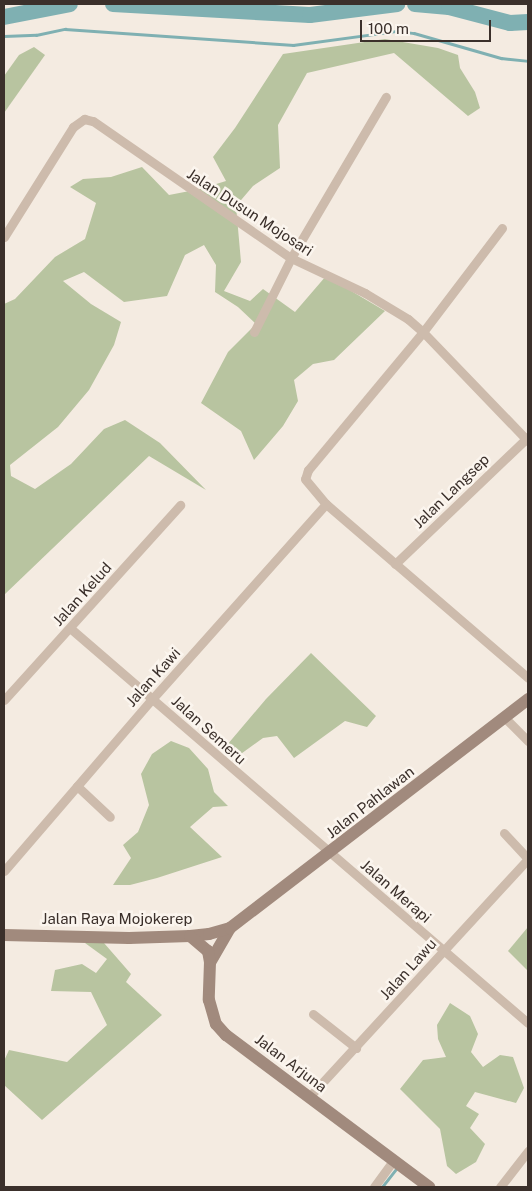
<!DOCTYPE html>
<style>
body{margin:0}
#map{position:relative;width:532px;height:1191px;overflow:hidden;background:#f4ebe1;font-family:"Public Sans",sans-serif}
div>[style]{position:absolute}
.green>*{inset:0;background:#b8c4a0}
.stream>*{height:2.5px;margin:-1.25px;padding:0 1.25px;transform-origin:1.25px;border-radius:1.25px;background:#7fb0b2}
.river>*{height:16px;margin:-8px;padding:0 8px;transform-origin:8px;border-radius:8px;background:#7fb0b2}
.street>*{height:9px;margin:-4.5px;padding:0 4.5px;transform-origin:4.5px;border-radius:4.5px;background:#cdbbac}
.secondary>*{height:12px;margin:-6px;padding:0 6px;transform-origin:6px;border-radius:6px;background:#a18a7d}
span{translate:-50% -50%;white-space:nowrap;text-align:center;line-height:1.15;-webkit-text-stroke:5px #fbf5ee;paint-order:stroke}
.street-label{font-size:15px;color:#3b302b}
.frame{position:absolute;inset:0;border:5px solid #3b302b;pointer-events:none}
.scale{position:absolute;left:360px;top:20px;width:131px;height:22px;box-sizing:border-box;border:2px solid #3b302b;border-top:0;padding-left:6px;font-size:15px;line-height:18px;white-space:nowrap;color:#3b302b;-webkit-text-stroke:4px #fbf5ee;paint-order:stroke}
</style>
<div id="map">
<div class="green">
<div style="clip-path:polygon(385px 39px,438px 48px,458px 55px,460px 68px,475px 92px,480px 108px,468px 116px,394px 53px,307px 73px,278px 125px,280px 168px,253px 186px,236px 206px,241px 262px,224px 291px,250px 301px,263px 289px,295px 312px,326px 276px,385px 311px,334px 360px,313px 364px,294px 380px,298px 401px,283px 426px,254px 460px,241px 431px,201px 403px,228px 352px,256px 324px,238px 307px,215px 292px,216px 265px,204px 245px,185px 255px,167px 296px,124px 302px,84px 272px,63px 281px,91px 304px,121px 322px,114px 345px,89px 390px,58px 427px,10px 465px,11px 476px,35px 489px,71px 464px,104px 429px,125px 420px,160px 443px,206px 490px,149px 456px,4px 595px,4px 304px,15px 299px,55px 257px,85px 239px,96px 203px,70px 187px,83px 179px,111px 177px,142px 167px,169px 195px,200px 189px,226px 181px,213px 157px,235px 128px,283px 54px)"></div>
<div style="clip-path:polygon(34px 47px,45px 55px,4px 113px,4px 76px,19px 55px)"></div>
<div style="clip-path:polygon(311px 653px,376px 716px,367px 727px,345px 721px,294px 758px,277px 736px,263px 738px,238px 756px,227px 745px,266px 699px)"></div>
<div style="clip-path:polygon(171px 741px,189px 748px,208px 769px,214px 792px,228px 806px,213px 807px,190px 827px,222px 857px,157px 878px,130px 885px,113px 885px,131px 858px,123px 845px,138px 832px,149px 805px,141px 774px,152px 754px)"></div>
<div style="clip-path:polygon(528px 927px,528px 971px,508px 951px)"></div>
<div style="clip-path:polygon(85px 943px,104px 943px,131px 974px,126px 982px,162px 1015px,42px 1120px,4px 1085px,4px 1061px,9px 1050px,67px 1062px,107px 1025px,91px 992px,51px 991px,55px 970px,82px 964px,96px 973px,107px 959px)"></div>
<div style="clip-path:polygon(450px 1003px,470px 1016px,478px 1034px,471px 1052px,483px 1067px,500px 1055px,513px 1057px,524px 1088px,516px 1103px,475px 1092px,466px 1106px,479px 1114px,470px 1128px,485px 1144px,476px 1162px,456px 1174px,447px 1166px,440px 1129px,400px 1089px,423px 1060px,446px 1057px,438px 1039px,437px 1025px)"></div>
</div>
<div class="stream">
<div style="left:4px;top:36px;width:32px;rotate:-2deg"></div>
<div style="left:36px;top:35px;width:30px;rotate:-12deg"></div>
<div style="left:65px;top:29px;width:229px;rotate:4deg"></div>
<div style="left:293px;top:45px;width:105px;rotate:-7.7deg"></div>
<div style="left:397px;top:31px;width:17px;rotate:7deg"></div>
<div style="left:414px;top:33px;width:91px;rotate:16deg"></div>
<div style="left:501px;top:58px;width:27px;rotate:6deg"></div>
<div style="left:382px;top:1187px;width:23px;rotate:-52deg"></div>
</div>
<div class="river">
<div style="left:113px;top:4px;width:197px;rotate:3.2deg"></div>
<div style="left:310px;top:15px;width:88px;rotate:-7.2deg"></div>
<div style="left:415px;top:4px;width:34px;rotate:5deg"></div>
<div style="left:449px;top:7px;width:63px;rotate:14.7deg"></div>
<div style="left:510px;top:23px;width:18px;rotate:-3deg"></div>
<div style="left:4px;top:17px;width:67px;rotate:-11.1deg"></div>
</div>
<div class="street">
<div style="left:502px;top:228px;width:131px;rotate:127.2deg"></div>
<div style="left:423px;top:332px;width:180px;rotate:129.8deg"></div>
<div style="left:308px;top:470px;width:9px;rotate:108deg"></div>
<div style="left:305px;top:479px;width:33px;rotate:50deg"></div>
<div style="left:326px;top:504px;width:267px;rotate:40.7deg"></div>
<div style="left:4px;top:237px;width:130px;rotate:-57.9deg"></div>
<div style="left:73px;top:127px;width:14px;rotate:-36deg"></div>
<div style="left:84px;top:119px;width:9px;rotate:13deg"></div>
<div style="left:93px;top:121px;width:241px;rotate:34.7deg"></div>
<div style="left:291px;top:258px;width:82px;rotate:25.3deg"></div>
<div style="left:365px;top:293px;width:50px;rotate:31.2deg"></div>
<div style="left:408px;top:319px;width:20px;rotate:41deg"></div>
<div style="left:423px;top:332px;width:151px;rotate:46.1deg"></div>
<div style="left:254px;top:332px;width:83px;rotate:-63.4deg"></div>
<div style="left:291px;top:258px;width:187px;rotate:-59.5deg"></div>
<div style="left:395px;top:564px;width:184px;rotate:-43.7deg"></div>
<div style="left:70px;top:628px;width:605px;rotate:40.78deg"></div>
<div style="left:4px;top:700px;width:263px;rotate:-47.9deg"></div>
<div style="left:505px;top:718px;width:33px;rotate:45deg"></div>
<div style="left:77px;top:786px;width:45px;rotate:43.2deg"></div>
<div style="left:504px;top:833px;width:35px;rotate:47deg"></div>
<div style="left:4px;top:871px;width:228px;rotate:-49.3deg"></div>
<div style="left:153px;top:698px;width:260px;rotate:-48.3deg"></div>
<div style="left:313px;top:1014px;width:55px;rotate:38.3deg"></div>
<div style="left:309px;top:1097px;width:323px;rotate:-47.4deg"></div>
<div style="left:374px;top:1187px;width:32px;rotate:-54deg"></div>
<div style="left:500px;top:1187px;width:46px;rotate:-52.1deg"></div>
</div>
<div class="secondary">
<div style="left:230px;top:928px;width:39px;rotate:120deg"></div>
<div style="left:210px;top:962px;width:38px;rotate:92deg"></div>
<div style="left:209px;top:1000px;width:25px;rotate:74deg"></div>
<div style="left:216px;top:1024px;width:15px;rotate:48deg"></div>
<div style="left:226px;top:1035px;width:254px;rotate:36.8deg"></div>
<div style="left:4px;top:935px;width:125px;rotate:1.4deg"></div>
<div style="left:129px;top:938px;width:61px;rotate:-1.9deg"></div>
<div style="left:190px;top:936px;width:19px;rotate:-6deg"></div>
<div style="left:209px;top:934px;width:22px;rotate:-16deg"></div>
<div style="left:230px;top:928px;width:376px;rotate:-37.5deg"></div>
<div style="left:190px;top:936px;width:23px;rotate:40deg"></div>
<div style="left:208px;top:951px;width:11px;rotate:80deg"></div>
</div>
<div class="street-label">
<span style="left:250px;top:212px;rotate:33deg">Jalan Dusun Mojosari</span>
<span style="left:451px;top:491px;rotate:-44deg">Jalan Langsep</span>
<span style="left:82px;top:594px;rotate:-48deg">Jalan Kelud</span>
<span style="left:153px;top:677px;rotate:-48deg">Jalan Kawi</span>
<span style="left:209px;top:730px;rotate:42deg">Jalan Semeru</span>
<span style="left:370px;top:802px;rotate:-38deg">Jalan Pahlawan</span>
<span style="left:396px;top:891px;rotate:41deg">Jalan Merapi</span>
<span style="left:117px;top:919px">Jalan Raya Mojokerep</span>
<span style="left:408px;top:969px;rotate:-48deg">Jalan Lawu</span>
<span style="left:291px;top:1063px;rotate:37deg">Jalan Arjuna</span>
</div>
<div class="frame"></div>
<div class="scale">100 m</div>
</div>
